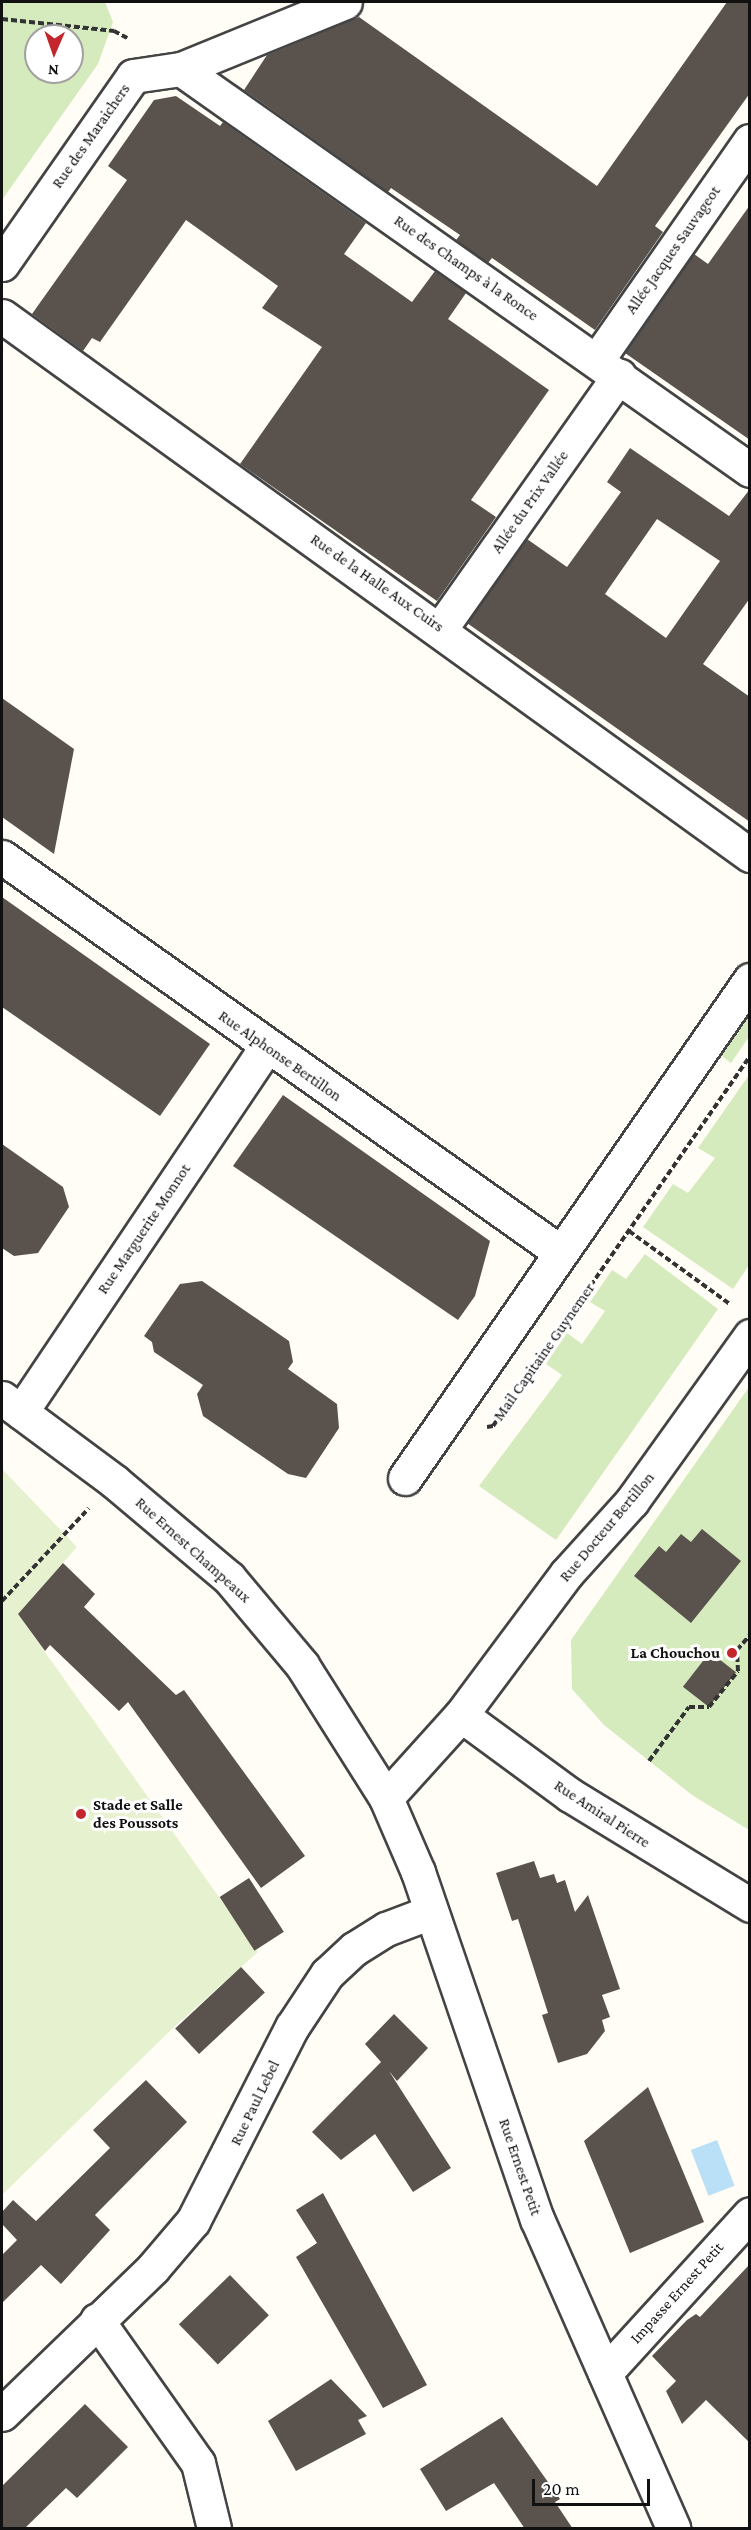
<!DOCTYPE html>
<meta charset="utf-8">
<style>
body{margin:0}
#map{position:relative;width:751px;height:2530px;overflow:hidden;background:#fffdf5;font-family:"Crimson Pro",serif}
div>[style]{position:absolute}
.green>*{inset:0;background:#d5ebbd}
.pitch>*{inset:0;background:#e6f2cf}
.water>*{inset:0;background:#b9e0f7;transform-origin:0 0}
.building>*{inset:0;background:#5a524d;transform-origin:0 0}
.path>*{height:4px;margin-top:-2px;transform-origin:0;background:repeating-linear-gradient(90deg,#333 0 6px,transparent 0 9px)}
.roads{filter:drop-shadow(2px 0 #444) drop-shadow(-2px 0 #444) drop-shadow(0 2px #444) drop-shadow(0 -2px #444)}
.minor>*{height:33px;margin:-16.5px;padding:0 16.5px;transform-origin:16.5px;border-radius:16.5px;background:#fff}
.dots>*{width:16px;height:16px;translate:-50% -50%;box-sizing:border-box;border:3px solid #fff;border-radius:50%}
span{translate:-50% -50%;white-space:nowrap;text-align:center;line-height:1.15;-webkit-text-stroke:6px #fff;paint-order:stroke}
.street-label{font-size:16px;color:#111}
.poi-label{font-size:16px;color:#111;font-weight:700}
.right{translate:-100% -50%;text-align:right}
.left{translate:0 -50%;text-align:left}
.frame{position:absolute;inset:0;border:3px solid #111;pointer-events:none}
.north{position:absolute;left:24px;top:24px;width:60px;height:60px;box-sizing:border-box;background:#fff;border:2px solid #a0a0a0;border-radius:50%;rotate:182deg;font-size:16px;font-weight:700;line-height:24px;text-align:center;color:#111}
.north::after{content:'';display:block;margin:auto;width:21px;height:27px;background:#c4262e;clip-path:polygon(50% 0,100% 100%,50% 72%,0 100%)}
.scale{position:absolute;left:532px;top:2479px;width:118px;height:27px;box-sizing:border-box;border:3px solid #111;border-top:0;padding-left:8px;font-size:18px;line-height:21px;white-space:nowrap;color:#111;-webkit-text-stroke:4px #fff;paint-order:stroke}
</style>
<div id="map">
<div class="green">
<div style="clip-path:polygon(evenodd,2px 2px,105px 2px,113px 22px,98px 64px,2px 200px,2px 2px,36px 36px,72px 36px,72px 72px,36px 72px,36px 36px)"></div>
<div style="clip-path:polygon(749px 1001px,749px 1037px,731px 1063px,715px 1051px)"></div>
<div style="clip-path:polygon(749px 1075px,749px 1265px,733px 1289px,643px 1227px,673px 1184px,688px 1193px,715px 1158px,698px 1148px)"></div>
<div style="clip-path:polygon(645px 1254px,718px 1309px,556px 1540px,479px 1486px,562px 1375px,546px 1364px,567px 1333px,582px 1344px,605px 1311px,590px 1302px,612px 1270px,626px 1279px)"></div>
<div style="clip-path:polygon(749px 1387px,749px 1830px,692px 1795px,604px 1725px,572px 1689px,571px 1640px)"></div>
</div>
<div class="pitch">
<div style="clip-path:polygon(2px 1469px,77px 1547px,18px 1614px,258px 1952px,174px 2027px,2px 2195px)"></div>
</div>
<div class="water">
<div style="left:717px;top:2140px;width:49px;height:28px;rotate:69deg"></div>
</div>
<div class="building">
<div style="clip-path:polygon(727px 2px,750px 2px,750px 93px,655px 226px,663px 232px,595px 330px,492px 258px,488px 263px,456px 240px,460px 235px,391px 188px,388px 192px,244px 90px,267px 55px,359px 17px,597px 186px)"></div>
<div style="clip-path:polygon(176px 96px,220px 126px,223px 122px,366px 223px,344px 254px,412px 302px,435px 271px,466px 293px,448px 319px,549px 390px,471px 500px,496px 517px,437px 601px,240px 464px,322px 347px,262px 308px,278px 286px,186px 220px,100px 342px,92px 338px,83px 351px,32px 314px,127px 180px,108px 166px,154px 100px)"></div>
<div style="clip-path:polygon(750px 205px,750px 440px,625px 353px,694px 254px,708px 264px)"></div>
<div style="clip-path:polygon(evenodd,630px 448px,729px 516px,750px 489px,750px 598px,703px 664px,750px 697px,750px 822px,467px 623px,527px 539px,567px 567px,621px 492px,607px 482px,630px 448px,657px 519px,720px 561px,666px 638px,605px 594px,657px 519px)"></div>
<div style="clip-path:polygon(2px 698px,74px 749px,54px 854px,2px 817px)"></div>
<div style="clip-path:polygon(2px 897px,210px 1044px,160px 1116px,2px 1007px)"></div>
<div style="clip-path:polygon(283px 1095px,490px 1241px,475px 1296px,458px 1320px,233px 1166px)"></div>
<div style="clip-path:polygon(2px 1144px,63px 1187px,69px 1207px,38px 1253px,14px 1256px,2px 1248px)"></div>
<div style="clip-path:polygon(202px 1281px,289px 1341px,293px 1362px,288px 1369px,337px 1404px,339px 1428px,306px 1478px,288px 1474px,203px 1416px,197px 1394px,203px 1385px,154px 1352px,152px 1342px,144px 1336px,180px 1284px)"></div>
<div style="clip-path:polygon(702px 1529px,741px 1561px,691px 1623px,634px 1576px,659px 1546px,666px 1552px,681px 1534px,691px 1542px)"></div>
<div style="clip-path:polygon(63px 1563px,95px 1594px,84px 1607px,176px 1695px,184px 1690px,305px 1856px,261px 1888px,128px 1702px,119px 1711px,50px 1645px,45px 1651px,18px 1614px)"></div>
<div style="left:710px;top:1652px;width:33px;height:44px;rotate:38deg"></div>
<div style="clip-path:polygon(534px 1861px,540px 1878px,554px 1874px,557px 1883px,565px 1880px,575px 1912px,588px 1895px,620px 1989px,602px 1995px,610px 2017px,602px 2020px,605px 2031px,587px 2054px,558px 2063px,542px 2015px,548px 2013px,518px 1919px,512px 1921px,496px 1873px)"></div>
<div style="left:249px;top:1878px;width:64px;height:35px;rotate:57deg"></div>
<div style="left:241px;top:1967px;width:35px;height:90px;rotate:47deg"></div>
<div style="clip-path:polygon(394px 2014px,428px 2048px,397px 2081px,389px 2071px,451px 2168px,413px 2192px,375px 2134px,341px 2160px,312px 2132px,381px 2062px,365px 2044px)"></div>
<div style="clip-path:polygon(146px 2080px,187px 2122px,95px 2215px,110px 2230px,61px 2284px,41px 2265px,2px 2303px,2px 2255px,17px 2240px,2px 2224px,2px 2212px,13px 2200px,36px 2221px,110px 2148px,93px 2130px)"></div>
<div style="clip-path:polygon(648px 2087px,704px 2222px,630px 2253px,584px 2141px)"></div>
<div style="clip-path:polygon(323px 2193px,427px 2385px,383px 2408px,296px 2257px,317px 2243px,296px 2210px)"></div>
<div style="clip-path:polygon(750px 2264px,750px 2443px,706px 2400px,682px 2424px,666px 2391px,676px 2381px,652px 2356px,687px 2320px,696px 2314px,700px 2317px)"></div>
<div style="left:230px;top:2275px;width:56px;height:71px;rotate:46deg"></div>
<div style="clip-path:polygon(331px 2379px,367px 2416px,358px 2420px,366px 2434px,296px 2471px,268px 2421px)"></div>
<div style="clip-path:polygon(85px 2404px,128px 2447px,77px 2498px,66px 2488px,24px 2529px,2px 2529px,2px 2486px)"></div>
<div style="clip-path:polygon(502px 2417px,560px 2499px,555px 2502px,573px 2529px,525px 2529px,494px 2483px,446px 2511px,420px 2469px)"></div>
</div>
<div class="path">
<div style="left:2px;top:19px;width:113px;rotate:6.1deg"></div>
<div style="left:114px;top:31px;width:15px;rotate:28deg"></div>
<div style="left:629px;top:1231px;width:125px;rotate:35.9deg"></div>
<div style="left:487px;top:1427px;width:6px;rotate:-9deg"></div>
<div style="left:493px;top:1426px;width:450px;rotate:-55.2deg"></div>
<div style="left:2px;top:1601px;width:127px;rotate:-46.9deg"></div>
<div style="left:649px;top:1761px;width:67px;rotate:-53.5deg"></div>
<div style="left:689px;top:1707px;width:20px"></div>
<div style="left:709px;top:1707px;width:46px;rotate:-51.1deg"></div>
<div style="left:738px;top:1671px;width:21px;rotate:-93deg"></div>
<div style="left:737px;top:1650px;width:20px;rotate:-49deg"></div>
</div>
<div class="roads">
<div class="minor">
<div style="left:181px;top:69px;width:696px;rotate:35.17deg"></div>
<div style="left:2px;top:264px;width:229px;rotate:-55.1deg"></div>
<div style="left:133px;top:76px;width:49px;rotate:-8.3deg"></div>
<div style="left:181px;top:69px;width:177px;rotate:-22.2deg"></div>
<div style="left:2px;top:316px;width:922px;rotate:35.78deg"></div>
<div style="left:597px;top:360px;width:267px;rotate:-55.1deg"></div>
<div style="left:441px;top:628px;width:309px;rotate:-54.8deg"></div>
<div style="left:2px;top:857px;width:684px;rotate:35.29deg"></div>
<div style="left:2px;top:1398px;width:141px;rotate:36.6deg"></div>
<div style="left:115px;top:1482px;width:149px;rotate:40.1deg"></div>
<div style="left:229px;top:1578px;width:114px;rotate:50deg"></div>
<div style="left:302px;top:1665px;width:157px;rotate:57.7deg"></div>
<div style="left:386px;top:1798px;width:81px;rotate:66.6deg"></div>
<div style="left:418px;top:1872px;width:367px;rotate:71.1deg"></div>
<div style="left:537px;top:2219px;width:338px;rotate:66.2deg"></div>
<div style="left:21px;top:1412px;width:440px;rotate:-56.1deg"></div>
<div style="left:405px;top:1478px;width:606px;rotate:-55.29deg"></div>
<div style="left:461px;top:1715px;width:135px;rotate:36.3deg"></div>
<div style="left:570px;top:1795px;width:211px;rotate:31.4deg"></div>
<div style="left:386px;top:1798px;width:112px;rotate:-47.9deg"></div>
<div style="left:461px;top:1715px;width:177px;rotate:-53.3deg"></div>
<div style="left:567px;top:1573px;width:97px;rotate:-47.9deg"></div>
<div style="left:632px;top:1501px;width:203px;rotate:-54.4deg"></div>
<div style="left:97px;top:2320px;width:175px;rotate:54.8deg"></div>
<div style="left:198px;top:2463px;width:67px;rotate:76.2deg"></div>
<div style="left:605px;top:2373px;width:215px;rotate:-47.6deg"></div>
<div style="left:2px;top:2414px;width:210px;rotate:-44deg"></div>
<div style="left:153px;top:2268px;width:62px;rotate:-49.6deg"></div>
<div style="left:193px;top:2221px;width:218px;rotate:-63deg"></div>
<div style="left:292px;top:2027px;width:64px;rotate:-56.6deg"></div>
<div style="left:327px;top:1974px;width:37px;rotate:-43deg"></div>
<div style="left:354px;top:1949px;width:38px;rotate:-32deg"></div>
<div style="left:386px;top:1929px;width:48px;rotate:-20.7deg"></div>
</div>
</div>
<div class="dots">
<div style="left:732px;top:1653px;background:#c4262e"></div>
<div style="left:81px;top:1814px;background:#c4262e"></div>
</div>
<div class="street-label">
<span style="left:91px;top:136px;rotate:-55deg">Rue des Maraichers</span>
<span style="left:673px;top:250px;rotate:-55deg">Allée Jacques Sauvageot</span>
<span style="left:466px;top:268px;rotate:35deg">Rue des Champs à la Ronce</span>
<span style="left:530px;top:502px;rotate:-55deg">Allée du Prix Vallée</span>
<span style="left:377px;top:583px;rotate:35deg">Rue de la Halle Aux Cuirs</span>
<span style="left:280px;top:1056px;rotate:35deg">Rue Alphonse Bertillon</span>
<span style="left:144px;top:1229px;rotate:-56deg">Rue Marguerite Monnot</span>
<span style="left:544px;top:1352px;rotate:-55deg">Mail Capitaine Guynemer</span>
<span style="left:607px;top:1527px;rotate:-50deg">Rue Docteur Bertillon</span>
<span style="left:193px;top:1550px;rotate:42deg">Rue Ernest Champeaux</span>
<span style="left:602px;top:1814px;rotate:33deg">Rue Amiral Pierre</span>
<span style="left:255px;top:2103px;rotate:-64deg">Rue Paul Lebel</span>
<span style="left:520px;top:2167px;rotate:71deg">Rue Ernest Petit</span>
<span style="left:677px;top:2293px;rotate:-48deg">Impasse Ernest Petit</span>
</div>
<div class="poi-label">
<span class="right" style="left:720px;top:1653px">La Chouchou</span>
<span class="left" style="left:93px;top:1814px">Stade et Salle<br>des Poussots</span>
</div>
<div class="frame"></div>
<div class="north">N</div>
<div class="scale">20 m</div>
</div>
